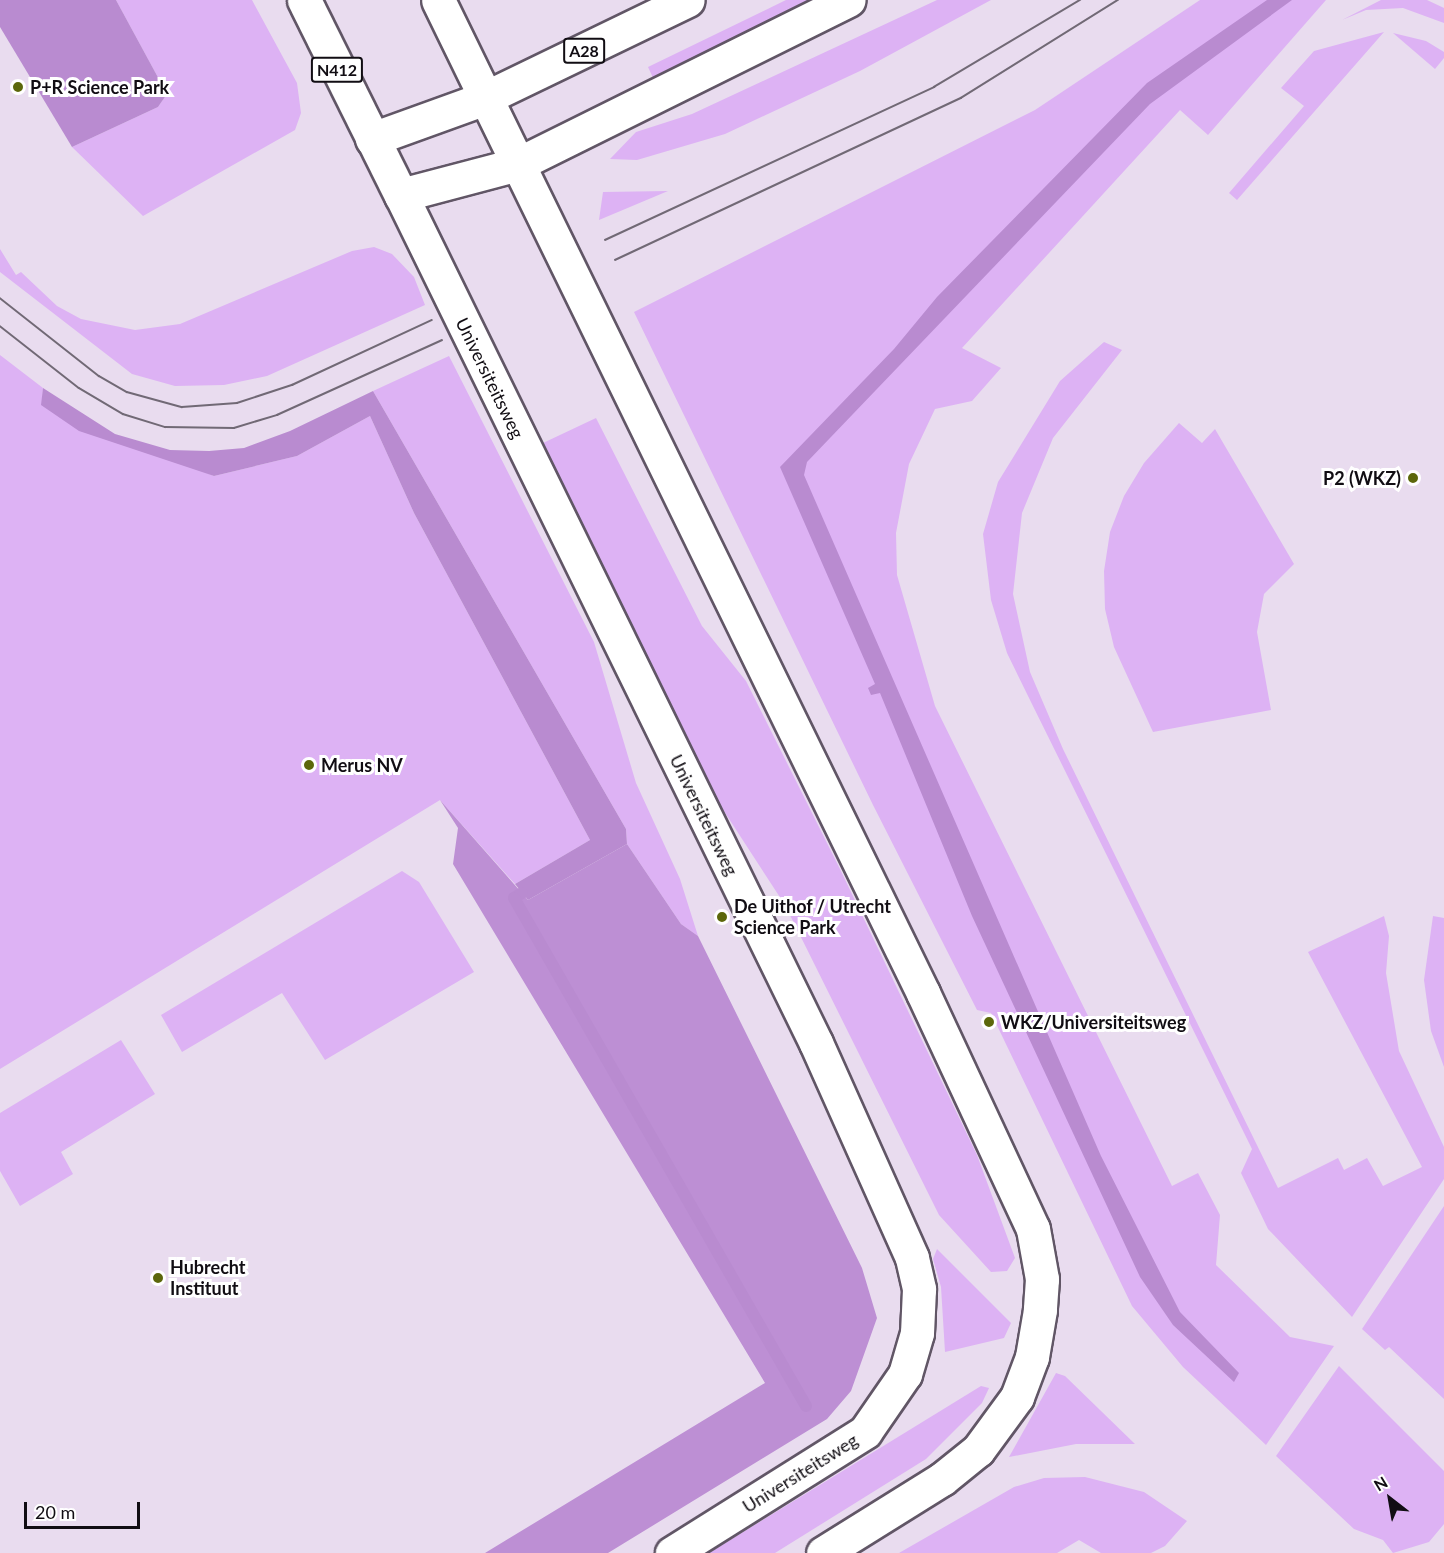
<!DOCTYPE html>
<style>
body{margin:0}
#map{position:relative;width:1444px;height:1553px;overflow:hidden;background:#e9dcef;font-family:Lato,sans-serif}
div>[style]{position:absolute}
.green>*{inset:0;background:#ddb2f4}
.forest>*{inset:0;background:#bd8fd4}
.water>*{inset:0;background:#b98bd0}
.stream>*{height:12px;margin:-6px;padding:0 6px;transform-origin:6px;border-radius:6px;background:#b98bd0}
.roads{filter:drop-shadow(2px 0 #615666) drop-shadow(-2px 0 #615666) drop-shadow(0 2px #615666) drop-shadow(0 -2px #615666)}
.secondary>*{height:33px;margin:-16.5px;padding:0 16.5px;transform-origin:16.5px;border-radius:16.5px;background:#fff}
.primary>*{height:33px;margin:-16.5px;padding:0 16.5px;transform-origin:16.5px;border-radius:16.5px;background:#fff}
.highway>*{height:33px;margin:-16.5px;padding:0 16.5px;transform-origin:16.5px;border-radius:16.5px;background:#fff}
.tram>*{height:1.5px;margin:-0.75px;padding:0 0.75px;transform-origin:0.75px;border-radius:0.75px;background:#716975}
.dots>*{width:16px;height:16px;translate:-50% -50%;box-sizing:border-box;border:3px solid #fff;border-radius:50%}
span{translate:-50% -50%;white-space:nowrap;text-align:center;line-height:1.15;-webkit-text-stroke:6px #fff;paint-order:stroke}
.shield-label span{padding:2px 4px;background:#fff;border:2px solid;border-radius:4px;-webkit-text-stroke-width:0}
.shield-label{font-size:16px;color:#110d13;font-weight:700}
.poi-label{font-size:18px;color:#110d13;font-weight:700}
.left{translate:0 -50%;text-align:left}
.right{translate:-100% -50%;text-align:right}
.street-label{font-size:18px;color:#110d13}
.north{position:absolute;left:1360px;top:1469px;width:60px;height:60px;-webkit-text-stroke:4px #fff;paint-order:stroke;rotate:329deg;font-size:16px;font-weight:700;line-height:24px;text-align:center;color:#110d13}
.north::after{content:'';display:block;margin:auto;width:21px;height:27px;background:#110d13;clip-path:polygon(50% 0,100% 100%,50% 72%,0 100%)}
.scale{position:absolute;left:24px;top:1502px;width:116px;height:27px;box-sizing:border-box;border:3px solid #110d13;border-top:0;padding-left:8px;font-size:18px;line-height:21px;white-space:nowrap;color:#110d13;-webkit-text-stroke:4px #fff;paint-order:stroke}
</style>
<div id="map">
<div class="green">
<div style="clip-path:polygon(116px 0,252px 0,297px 83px,301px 113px,295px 130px,143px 216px,72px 147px,158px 107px,167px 94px)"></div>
<div style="clip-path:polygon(786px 0,823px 0,654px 80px,648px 67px)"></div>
<div style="clip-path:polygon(937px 0,991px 0,860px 71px,725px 134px,637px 160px,610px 159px,636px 132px,692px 114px)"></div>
<div style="clip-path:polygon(1200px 0,1326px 0,1208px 135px,1180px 110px,962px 348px,1001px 368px,972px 401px,935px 409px,909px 464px,896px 533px,897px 575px,935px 706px,1172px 1186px,1198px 1173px,1220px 1215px,1216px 1265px,1290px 1337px,1334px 1346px,1266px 1445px,1183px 1367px,1132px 1306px,991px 1013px,977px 1010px,873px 805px,634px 312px,1035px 110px)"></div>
<div style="clip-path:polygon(1381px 0,1427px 0,1444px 8px,1444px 23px,1403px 8px,1366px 10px,1342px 20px)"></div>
<div style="clip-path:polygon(1384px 32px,1237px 200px,1229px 193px,1304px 106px,1281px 88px,1314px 51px)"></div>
<div style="clip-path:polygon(1393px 33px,1426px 41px,1444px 52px,1444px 58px,1435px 69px)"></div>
<div style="clip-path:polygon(668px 191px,599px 220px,603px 192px)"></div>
<div style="clip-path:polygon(374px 247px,392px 254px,414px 277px,425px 305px,267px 376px,224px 385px,175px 386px,132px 374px,0 272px,0 249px,16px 275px,21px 272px,57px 306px,81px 319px,135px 330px,180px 324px,352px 251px)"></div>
<div style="clip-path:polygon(1104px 342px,1122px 350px,1053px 438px,1022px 513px,1013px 594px,1030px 672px,1063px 749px,1278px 1188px,1338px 1158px,1344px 1170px,1367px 1158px,1383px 1186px,1422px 1167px,1308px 952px,1384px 916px,1389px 936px,1386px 973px,1399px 1051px,1444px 1147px,1444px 1179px,1352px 1317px,1268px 1229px,1241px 1173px,1252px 1149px,1030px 700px,1007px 653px,991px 600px,983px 534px,998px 482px,1060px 381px)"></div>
<div style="clip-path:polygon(0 355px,43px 388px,42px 405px,214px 476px,297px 456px,370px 416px,414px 513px,590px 840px,515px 884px,440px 800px,0 1069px)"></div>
<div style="clip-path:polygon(449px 356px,594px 642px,636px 783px,680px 879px,698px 936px,681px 924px,627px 844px,626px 829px,373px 391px)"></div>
<div style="clip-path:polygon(596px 418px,702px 626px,746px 681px,840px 869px,977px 1155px,1015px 1258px,1007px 1271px,991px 1272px,939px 1215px,785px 905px,718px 802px,543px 443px)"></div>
<div style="clip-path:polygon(1179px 423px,1202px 443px,1215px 429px,1294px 564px,1264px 594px,1257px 632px,1271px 710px,1153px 732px,1114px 647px,1105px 609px,1104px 571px,1110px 532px,1124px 496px,1144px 463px)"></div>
<div style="clip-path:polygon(402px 871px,419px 882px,474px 972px,325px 1060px,282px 993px,182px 1052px,161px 1015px)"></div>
<div style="clip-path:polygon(1433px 916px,1444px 918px,1444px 1067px,1431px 1031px,1424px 980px)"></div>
<div style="clip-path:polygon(121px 1040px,155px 1094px,61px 1152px,73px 1174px,20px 1206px,0 1171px,0 1113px)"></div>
<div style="clip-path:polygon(1444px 1206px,1444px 1399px,1389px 1347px,1385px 1350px,1362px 1329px)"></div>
<div style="clip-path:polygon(937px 1249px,1011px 1323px,1004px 1338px,945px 1352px,941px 1287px,933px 1259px)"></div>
<div style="clip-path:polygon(1339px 1366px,1444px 1471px,1444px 1524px,1429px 1542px,1393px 1553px,1383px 1540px,1354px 1529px,1276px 1456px)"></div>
<div style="clip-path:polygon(1056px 1373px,1065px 1376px,1135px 1444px,1076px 1444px,1009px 1457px)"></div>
<div style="clip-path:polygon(981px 1386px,989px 1388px,982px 1403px,926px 1459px,775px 1553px,709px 1553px)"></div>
<div style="clip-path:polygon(1085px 1477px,1144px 1492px,1187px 1521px,1165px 1546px,1151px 1553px,1101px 1553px,1079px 1540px,1057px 1553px,899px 1553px,1014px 1487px,1044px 1478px)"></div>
</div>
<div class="forest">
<div style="clip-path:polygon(440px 800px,528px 900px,627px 844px,681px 924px,698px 936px,862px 1268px,877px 1318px,851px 1391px,827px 1419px,608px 1553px,485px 1553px,765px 1383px,453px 864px,458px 828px)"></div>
</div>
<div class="water">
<div style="clip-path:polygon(0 0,116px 0,167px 94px,158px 107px,72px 147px,0 27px)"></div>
<div style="clip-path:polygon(1267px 0,1292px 0,1150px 104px,807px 462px,804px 475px,1101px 1156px,1180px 1312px,1239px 1373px,1234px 1382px,1173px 1325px,1140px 1277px,972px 916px,880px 693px,871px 695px,868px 688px,875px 684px,780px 467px,894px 349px,937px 297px,1147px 83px)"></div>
<div style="clip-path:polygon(43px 388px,115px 434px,170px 450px,209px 451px,244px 448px,290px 431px,373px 391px,626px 829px,627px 844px,528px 900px,515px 884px,590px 840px,414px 513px,370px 416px,297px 456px,214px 476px,79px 431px,41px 405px)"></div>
</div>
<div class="stream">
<div style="left:522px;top:893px;width:9px;rotate:148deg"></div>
<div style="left:514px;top:898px;width:586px;rotate:60.11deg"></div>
</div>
<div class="roads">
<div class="secondary">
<div style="left:518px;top:164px;width:923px;rotate:63.96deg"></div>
<div style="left:923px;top:993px;width:260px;rotate:65deg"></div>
<div style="left:1033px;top:1229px;width:51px;rotate:79.8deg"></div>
<div style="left:1042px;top:1279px;width:31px;rotate:94deg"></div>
<div style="left:1040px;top:1310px;width:48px;rotate:99.7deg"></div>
<div style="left:1032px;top:1357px;width:43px;rotate:110.6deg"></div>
<div style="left:1017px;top:1397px;width:66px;rotate:126.3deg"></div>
<div style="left:978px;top:1450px;width:46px;rotate:141.1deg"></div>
<div style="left:942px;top:1479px;width:140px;rotate:148.1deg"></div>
<div style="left:401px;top:195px;width:944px;rotate:63.92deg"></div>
<div style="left:816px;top:1043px;width:235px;rotate:65.9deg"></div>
<div style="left:912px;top:1258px;width:32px;rotate:77deg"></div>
<div style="left:919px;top:1289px;width:44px;rotate:92.6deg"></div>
<div style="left:917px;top:1333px;width:43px;rotate:106.3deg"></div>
<div style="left:905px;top:1374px;width:70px;rotate:124.6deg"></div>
<div style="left:865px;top:1432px;width:228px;rotate:147.9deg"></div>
</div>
<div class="primary">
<div style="left:304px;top:0;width:218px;rotate:63.6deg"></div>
<div style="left:401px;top:195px;width:121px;rotate:-14.8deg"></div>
<div style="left:518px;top:164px;width:182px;rotate:-116deg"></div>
<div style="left:372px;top:139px;width:120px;rotate:-19.9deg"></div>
</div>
<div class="highway">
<div style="left:485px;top:98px;width:225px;rotate:-25.8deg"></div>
<div style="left:518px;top:164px;width:369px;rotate:-26.4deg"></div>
</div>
</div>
<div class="tram">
<div style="left:605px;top:240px;width:363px;rotate:-24.9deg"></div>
<div style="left:934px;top:87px;width:170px;rotate:-30.8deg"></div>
<div style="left:615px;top:260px;width:382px;rotate:-25.1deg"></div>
<div style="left:961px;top:98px;width:185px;rotate:-32deg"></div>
<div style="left:0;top:298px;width:126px;rotate:38.2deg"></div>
<div style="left:99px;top:376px;width:32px;rotate:30deg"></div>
<div style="left:127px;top:392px;width:57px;rotate:15.3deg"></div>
<div style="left:182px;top:407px;width:55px;rotate:-4.2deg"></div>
<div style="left:237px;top:403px;width:58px;rotate:-18.1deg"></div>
<div style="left:292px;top:385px;width:154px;rotate:-24.9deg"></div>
<div style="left:0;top:326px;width:100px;rotate:38.1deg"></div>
<div style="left:79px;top:388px;width:51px;rotate:30.6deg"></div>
<div style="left:123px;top:414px;width:44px;rotate:17.2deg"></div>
<div style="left:165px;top:427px;width:69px;rotate:0.8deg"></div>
<div style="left:234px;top:428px;width:45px;rotate:-16.8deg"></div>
<div style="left:277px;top:415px;width:181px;rotate:-24.4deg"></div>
</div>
<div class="dots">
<div style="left:18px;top:87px;background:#5c670b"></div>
<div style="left:1413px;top:478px;background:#5c670b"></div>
<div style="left:309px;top:765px;background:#5c670b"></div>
<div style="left:722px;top:917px;background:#5c670b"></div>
<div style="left:989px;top:1022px;background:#5c670b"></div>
<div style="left:158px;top:1278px;background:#5c670b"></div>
</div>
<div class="shield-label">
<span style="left:584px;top:51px">A28</span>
<span style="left:337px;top:70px">N412</span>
</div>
<div class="poi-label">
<span class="left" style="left:30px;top:87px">P+R Science Park</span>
<span class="right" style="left:1401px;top:478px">P2 (WKZ)</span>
<span class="left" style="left:321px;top:765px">Merus NV</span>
<span class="left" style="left:734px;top:917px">De Uithof / Utrecht<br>Science Park</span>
<span class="left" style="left:1001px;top:1022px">WKZ/Universiteitsweg</span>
<span class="left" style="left:170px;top:1278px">Hubrecht<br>Instituut</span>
</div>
<div class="street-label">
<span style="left:490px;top:378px;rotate:64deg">Universiteitsweg</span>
<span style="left:704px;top:815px;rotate:64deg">Universiteitsweg</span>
<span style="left:800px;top:1473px;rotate:-32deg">Universiteitsweg</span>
</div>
<div class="north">N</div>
<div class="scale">20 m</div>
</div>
